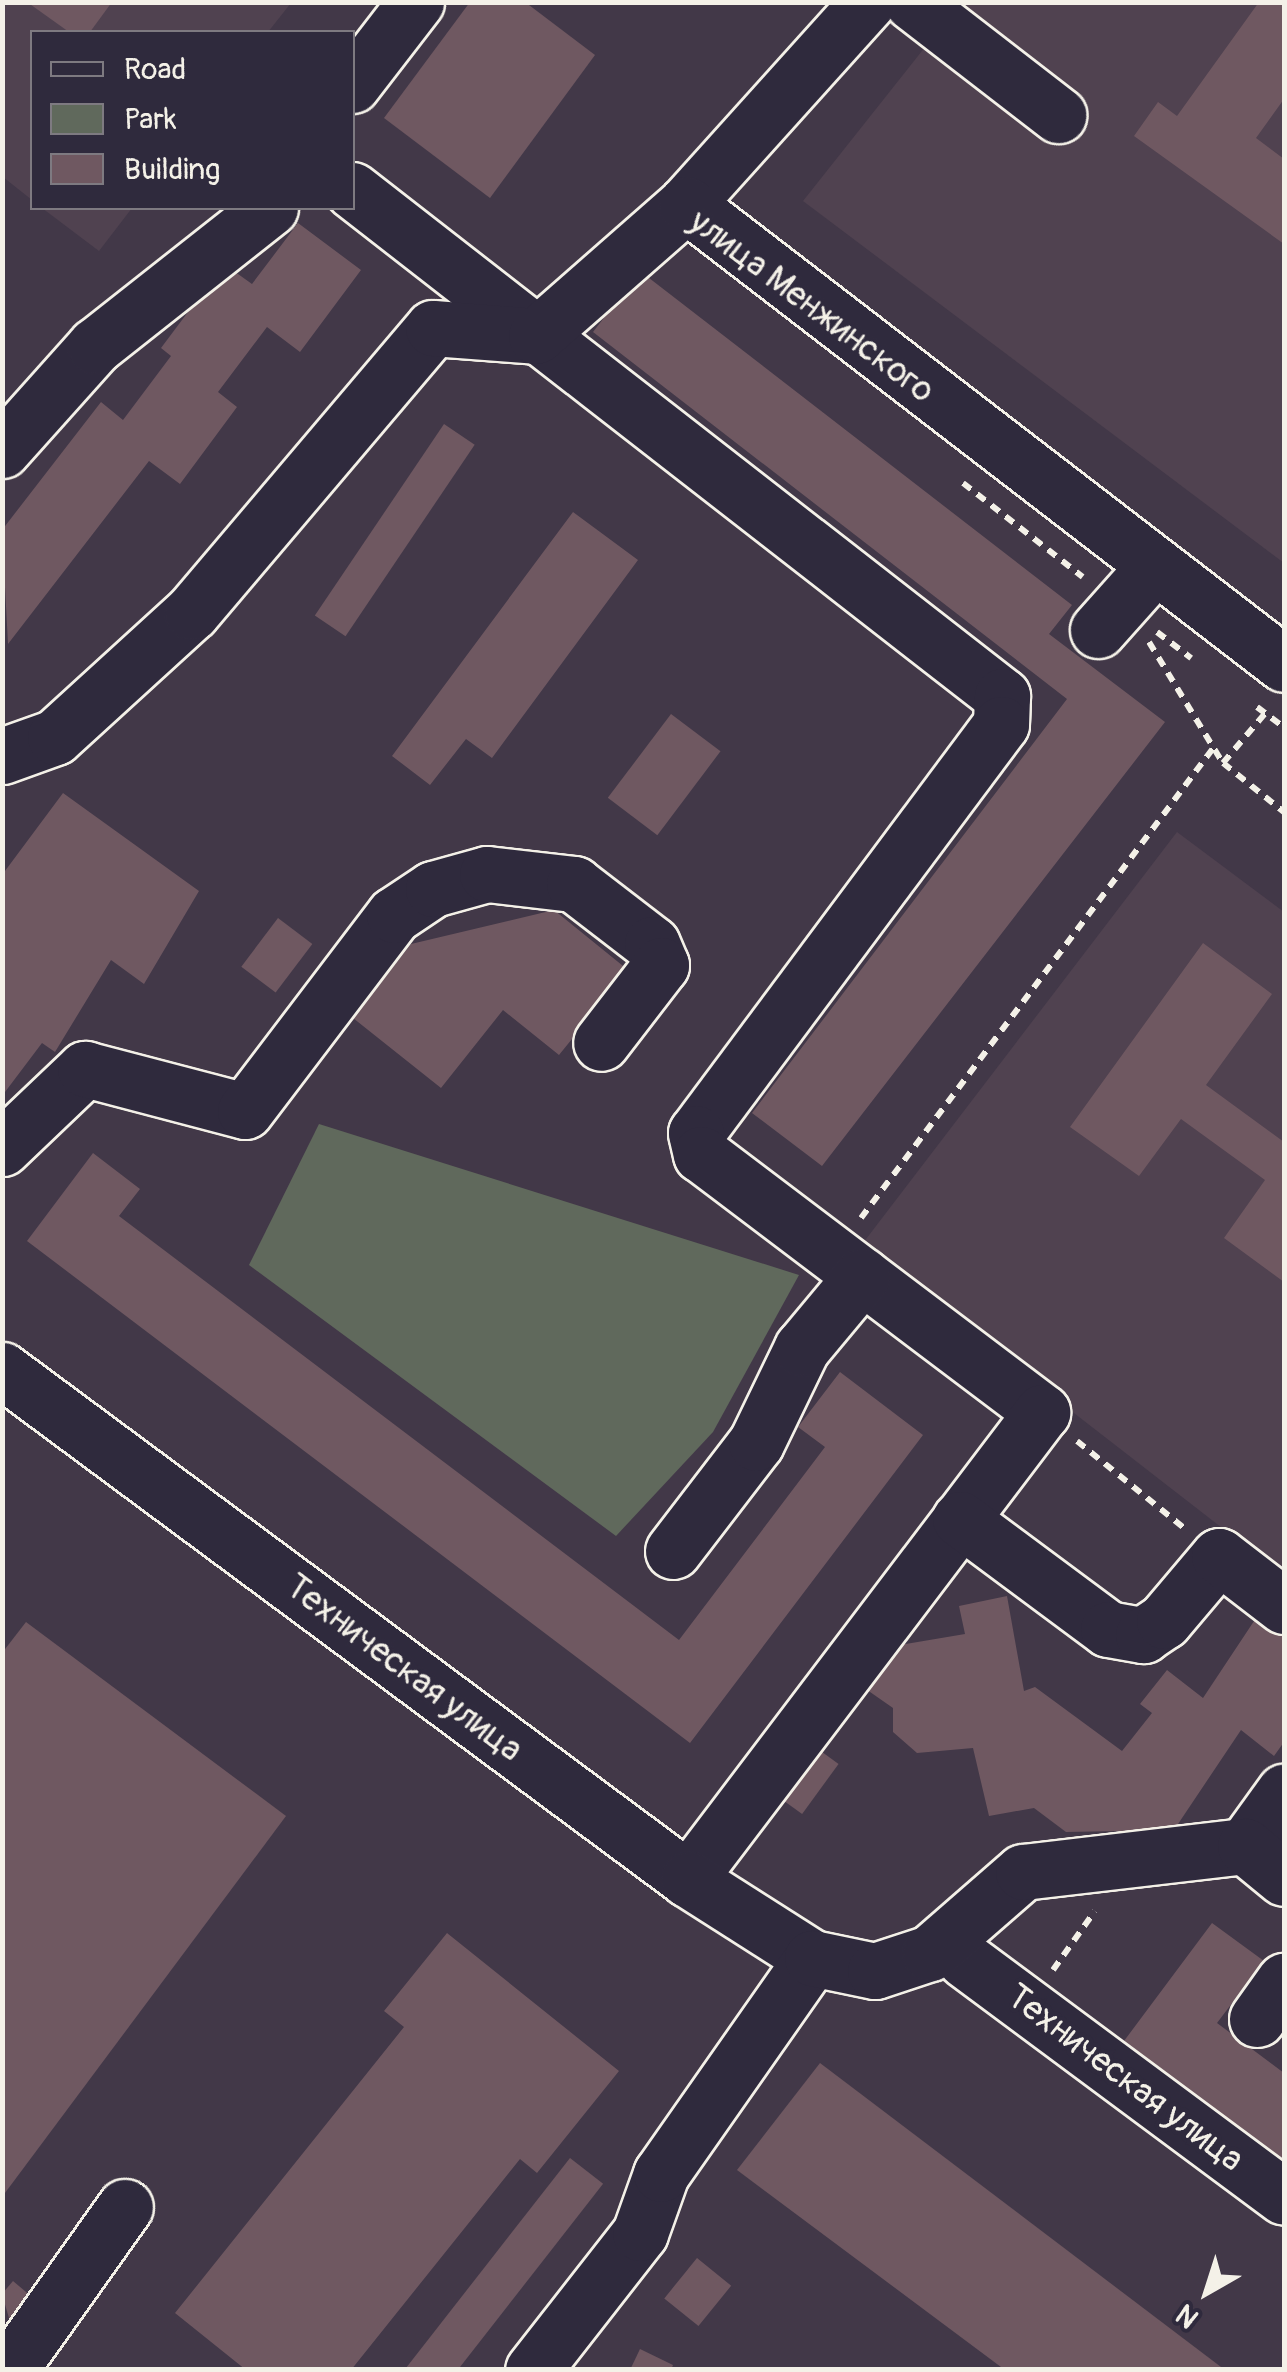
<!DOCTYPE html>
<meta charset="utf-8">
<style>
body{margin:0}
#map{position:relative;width:1287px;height:2372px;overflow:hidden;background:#423848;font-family:Pangolin,sans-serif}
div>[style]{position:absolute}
.built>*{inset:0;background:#504250}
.green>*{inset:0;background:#60695c}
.building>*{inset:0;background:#6f5861;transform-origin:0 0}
.path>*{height:6px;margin-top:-3px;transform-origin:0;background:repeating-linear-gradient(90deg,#f4f1e8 0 10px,transparent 0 18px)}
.roads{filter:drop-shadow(2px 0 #f4f1e8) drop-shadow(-2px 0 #f4f1e8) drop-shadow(0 2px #f4f1e8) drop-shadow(0 -2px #f4f1e8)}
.minor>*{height:55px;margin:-27.5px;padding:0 27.5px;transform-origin:27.5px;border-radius:27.5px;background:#2f2a3d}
span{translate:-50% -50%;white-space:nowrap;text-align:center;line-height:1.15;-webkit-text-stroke:9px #2f2a3d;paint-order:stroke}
.street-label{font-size:35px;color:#f4f1e8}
.frame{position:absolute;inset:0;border:5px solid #f4f1e8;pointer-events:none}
.legend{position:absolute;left:30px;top:30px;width:325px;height:180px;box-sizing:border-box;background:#2f2a3d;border:2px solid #7e7a81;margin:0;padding:12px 18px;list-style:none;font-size:30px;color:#f4f1e8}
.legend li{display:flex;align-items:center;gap:20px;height:50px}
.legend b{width:50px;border:2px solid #7e7a81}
.north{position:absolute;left:1157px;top:2242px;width:100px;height:100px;-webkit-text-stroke:8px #2f2a3d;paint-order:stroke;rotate:219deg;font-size:28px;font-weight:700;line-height:40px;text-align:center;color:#f4f1e8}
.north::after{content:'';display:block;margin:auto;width:35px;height:45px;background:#f4f1e8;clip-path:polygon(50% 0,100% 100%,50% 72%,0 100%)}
</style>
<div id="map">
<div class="built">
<div style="clip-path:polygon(2px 3px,291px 3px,268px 32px,32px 32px,32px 200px,3px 177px)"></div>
<div style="clip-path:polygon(960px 3px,1284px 3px,1284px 563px,803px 201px)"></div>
<div style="clip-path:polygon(42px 208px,132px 208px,99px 251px)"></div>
<div style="clip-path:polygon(1177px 832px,1284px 912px,1284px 1576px,860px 1247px)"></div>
</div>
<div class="green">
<div style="clip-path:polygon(319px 1124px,799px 1275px,713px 1432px,616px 1536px,249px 1265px)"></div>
</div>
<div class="building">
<div style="clip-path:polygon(27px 2px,112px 2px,90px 32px,69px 32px)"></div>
<div style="clip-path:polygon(470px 2px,525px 2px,595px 55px,490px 198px,384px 118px)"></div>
<div style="clip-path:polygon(1259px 2px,1284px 2px,1284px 99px,1256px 138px,1284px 159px,1284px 244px,1134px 136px,1158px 102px,1177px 116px)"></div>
<div style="clip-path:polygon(298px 223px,361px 270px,300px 352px,267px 327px,218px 392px,237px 407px,180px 484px,149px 461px,8px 644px,2px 530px,101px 402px,123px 420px,171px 356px,161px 348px,224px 264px,252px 284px)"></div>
<div style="clip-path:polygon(640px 271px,1072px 605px,1049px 634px,1165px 722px,822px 1166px,752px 1113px,1067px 699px,593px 332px)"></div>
<div style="left:444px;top:424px;width:37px;height:231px;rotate:34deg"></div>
<div style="clip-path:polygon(573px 512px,638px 560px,492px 758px,466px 739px,430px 785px,392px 756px)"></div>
<div style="left:671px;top:714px;width:62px;height:105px;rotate:37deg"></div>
<div style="clip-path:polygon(63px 793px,199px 891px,144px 984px,111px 960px,55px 1052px,42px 1043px,2px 1096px,2px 875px)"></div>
<div style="clip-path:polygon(554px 910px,628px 970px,559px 1055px,503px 1010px,441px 1088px,353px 1018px,411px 944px)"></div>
<div style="left:278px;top:918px;width:43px;height:61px;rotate:37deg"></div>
<div style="clip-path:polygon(1203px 943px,1272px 994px,1206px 1085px,1284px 1142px,1284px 1282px,1224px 1238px,1265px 1180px,1181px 1119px,1139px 1176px,1070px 1127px)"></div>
<div style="clip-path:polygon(93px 1153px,140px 1189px,119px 1216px,679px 1640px,825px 1447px,798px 1427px,840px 1372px,923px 1435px,690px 1743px,27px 1241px)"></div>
<div style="clip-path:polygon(1007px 1596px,1024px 1691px,1035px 1687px,1122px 1751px,1152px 1713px,1140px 1704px,1167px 1670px,1203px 1698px,1262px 1609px,1284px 1627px,1284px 1742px,1274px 1756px,1241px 1730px,1174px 1830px,1066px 1832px,1034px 1808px,989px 1816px,973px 1748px,917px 1753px,893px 1732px,893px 1708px,860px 1685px,888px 1647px,965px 1634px,959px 1606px)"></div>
<div style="clip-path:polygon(26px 1622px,286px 1816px,2px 2197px,2px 1653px)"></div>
<div style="left:807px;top:1741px;width:39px;height:62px;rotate:36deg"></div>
<div style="clip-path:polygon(1212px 1923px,1264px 1961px,1217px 2023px,1284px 2073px,1284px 2160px,1124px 2041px)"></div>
<div style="clip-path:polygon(447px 1933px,619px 2071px,537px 2173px,520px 2159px,351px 2370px,246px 2370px,175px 2313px,404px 2027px,384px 2011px)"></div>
<div style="clip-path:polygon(820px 2063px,1225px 2370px,1005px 2370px,737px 2170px)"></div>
<div style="left:570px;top:2158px;width:42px;height:269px;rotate:38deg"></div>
<div style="left:697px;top:2258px;width:44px;height:52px;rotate:39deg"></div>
<div style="clip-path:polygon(13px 2281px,32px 2297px,11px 2325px,2px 2294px)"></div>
<div style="clip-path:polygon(640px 2349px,673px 2365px,671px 2370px,630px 2370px)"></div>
</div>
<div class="path">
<div style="left:963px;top:483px;width:152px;rotate:38.1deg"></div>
<div style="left:1157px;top:632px;width:43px;rotate:37.4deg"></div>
<div style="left:1149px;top:642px;width:142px;rotate:58.6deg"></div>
<div style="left:1223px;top:763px;width:78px;rotate:38.8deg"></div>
<div style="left:1257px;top:707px;width:34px;rotate:37deg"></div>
<div style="left:1223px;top:763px;width:70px;rotate:-49.7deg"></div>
<div style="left:861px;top:1218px;width:589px;rotate:-53.15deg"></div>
<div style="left:1077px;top:1441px;width:138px;rotate:39.1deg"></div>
<div style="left:1053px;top:1970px;width:72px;rotate:-54.6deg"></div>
</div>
<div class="roads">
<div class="minor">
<div style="left:912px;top:2px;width:185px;rotate:37.7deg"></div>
<div style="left:352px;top:85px;width:105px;rotate:-52.4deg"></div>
<div style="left:352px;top:190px;width:824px;rotate:37.9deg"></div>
<div style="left:1002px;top:696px;width:28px;rotate:92deg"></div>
<div style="left:1001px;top:724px;width:510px;rotate:126.71deg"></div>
<div style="left:696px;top:1133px;width:22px;rotate:77deg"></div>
<div style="left:701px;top:1154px;width:428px;rotate:37.1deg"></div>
<div style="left:1042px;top:1412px;width:586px;rotate:127.16deg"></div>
<div style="left:686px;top:204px;width:272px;rotate:-48deg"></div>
<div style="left:2px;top:450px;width:140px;rotate:-48.2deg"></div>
<div style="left:95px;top:346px;width:223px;rotate:-38.3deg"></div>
<div style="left:1098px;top:630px;width:86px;rotate:-48.3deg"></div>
<div style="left:2px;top:756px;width:56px;rotate:-19.7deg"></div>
<div style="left:55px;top:737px;width:185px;rotate:-42.4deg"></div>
<div style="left:192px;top:612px;width:372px;rotate:-49.7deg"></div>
<div style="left:433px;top:328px;width:103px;rotate:4.4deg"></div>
<div style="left:536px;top:336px;width:200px;rotate:-41.3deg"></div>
<div style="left:686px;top:204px;width:754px;rotate:37.57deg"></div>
<div style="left:2px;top:1148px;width:115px;rotate:-43.6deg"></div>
<div style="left:85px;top:1069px;width:165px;rotate:14.7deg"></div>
<div style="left:245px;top:1111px;width:246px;rotate:-52.8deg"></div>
<div style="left:394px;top:915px;width:47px;rotate:-33.7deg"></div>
<div style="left:433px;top:889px;width:56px;rotate:-15.5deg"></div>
<div style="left:487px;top:874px;width:88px;rotate:6.6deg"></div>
<div style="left:574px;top:884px;width:98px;rotate:37.6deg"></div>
<div style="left:652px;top:944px;width:23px;rotate:67deg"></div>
<div style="left:661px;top:965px;width:98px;rotate:127.6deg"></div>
<div style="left:2px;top:1370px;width:854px;rotate:36.57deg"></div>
<div style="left:688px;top:1879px;width:147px;rotate:32.5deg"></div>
<div style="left:960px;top:1519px;width:184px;rotate:36.6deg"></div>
<div style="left:1108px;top:1629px;width:36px;rotate:10deg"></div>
<div style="left:1143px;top:1635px;width:25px;rotate:-34deg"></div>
<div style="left:1164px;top:1621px;width:85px;rotate:-49.8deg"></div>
<div style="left:1219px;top:1556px;width:82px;rotate:37.6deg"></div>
<div style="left:673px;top:1551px;width:136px;rotate:-52.5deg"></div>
<div style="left:756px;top:1443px;width:106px;rotate:-64.2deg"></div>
<div style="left:802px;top:1348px;width:94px;rotate:-50.2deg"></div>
<div style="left:1245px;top:1846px;width:67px;rotate:-54.2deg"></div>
<div style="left:965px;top:1960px;width:397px;rotate:36.6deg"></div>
<div style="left:1257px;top:2019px;width:47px;rotate:-54.6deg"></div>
<div style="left:9px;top:2370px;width:200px;rotate:-54.6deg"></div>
<div style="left:533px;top:2370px;width:174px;rotate:-52deg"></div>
<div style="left:640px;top:2233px;width:63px;rotate:-70.4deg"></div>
<div style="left:661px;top:2174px;width:264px;rotate:-55deg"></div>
<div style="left:812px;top:1958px;width:64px;rotate:11.7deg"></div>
<div style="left:875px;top:1971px;width:58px;rotate:-18.1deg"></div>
<div style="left:930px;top:1953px;width:123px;rotate:-41.1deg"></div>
<div style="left:1023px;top:1872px;width:224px;rotate:-6.7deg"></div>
<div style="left:1245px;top:1846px;width:50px;rotate:39.4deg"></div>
</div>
</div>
<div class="street-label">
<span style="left:812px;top:306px;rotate:37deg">улица Менжинского</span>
<span style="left:404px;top:1668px;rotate:37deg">Техническая улица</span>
<span style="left:1125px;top:2078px;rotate:37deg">Техническая улица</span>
</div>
<div class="frame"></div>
<ul class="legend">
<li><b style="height:12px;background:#2f2a3d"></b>Road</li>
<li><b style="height:28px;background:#60695c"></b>Park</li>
<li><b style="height:28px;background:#6f5861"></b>Building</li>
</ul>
<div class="north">N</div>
</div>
